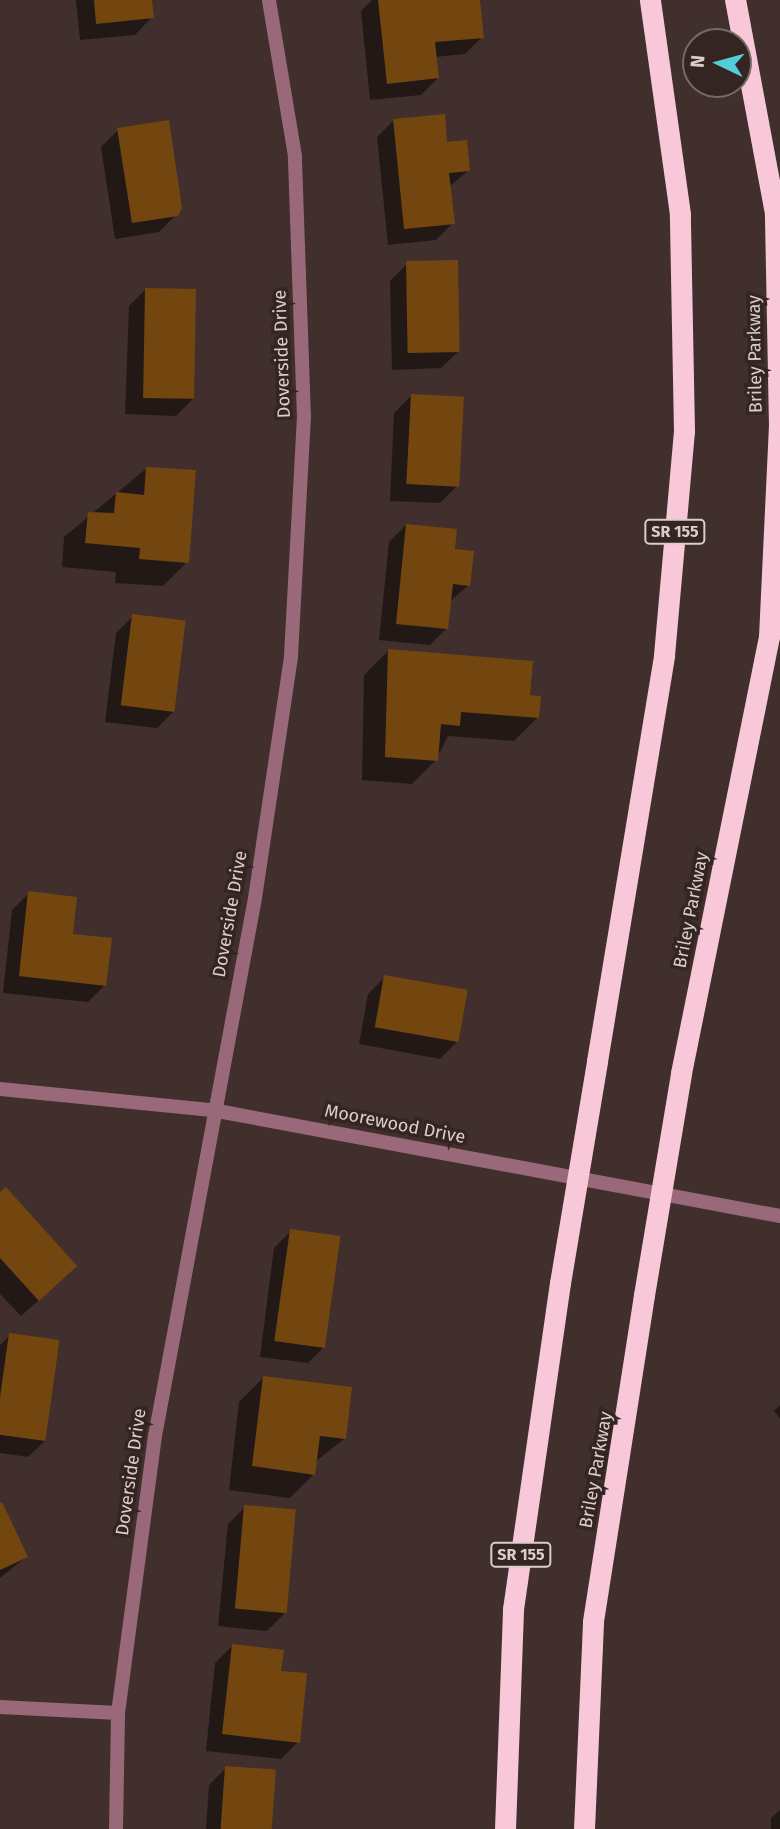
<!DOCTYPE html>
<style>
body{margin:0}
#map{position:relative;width:780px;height:1829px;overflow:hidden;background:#402f2c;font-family:"Fira Sans",sans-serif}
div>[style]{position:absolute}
.shadow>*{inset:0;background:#0007}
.building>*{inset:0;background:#734610;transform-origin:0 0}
.street>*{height:14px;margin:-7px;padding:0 7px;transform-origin:7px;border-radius:7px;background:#996879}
.highway>*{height:21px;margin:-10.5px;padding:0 10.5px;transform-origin:10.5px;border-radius:10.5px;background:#f9c8d8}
.highway-bridge>*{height:21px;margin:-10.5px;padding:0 10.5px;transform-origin:10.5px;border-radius:10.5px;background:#f9c8d8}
span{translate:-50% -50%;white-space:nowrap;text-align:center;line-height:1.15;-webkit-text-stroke:7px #352522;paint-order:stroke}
.shield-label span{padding:2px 5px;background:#352522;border:2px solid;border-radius:5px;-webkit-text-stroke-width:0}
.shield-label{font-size:16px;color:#dacecc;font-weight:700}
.street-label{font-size:18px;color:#dacecc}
.north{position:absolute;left:682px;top:28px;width:70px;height:70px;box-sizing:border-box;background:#352522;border:2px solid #776966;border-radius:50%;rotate:275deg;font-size:19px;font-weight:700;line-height:28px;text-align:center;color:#dacecc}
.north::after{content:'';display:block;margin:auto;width:24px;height:32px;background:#52ccd6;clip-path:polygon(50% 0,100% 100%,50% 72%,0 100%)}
</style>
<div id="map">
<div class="shadow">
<div style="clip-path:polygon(76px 0,150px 0,152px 17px,135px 35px,80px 40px)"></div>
<div style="clip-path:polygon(372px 0,427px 0,482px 37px,465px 54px,435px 57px,438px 78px,421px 95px,370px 100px,361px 11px)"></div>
<div style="clip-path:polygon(394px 120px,446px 144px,469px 170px,449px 187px,453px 223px,436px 240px,388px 245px,377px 137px)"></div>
<div style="clip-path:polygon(118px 130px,176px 215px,159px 232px,115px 239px,101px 147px)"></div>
<div style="clip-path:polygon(407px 264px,459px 351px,441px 368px,392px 370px,390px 281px)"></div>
<div style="clip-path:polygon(146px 289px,193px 399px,176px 416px,125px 414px,129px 306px)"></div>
<div style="clip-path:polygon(411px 396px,457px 486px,440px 503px,390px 501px,394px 413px)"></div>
<div style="clip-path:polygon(147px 468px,187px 562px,163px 586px,115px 583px,116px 572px,62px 567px,64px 537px)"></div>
<div style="clip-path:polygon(406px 525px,453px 551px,469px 585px,449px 602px,447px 628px,430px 645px,379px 640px,389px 542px)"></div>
<div style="clip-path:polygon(133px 616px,174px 711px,157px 728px,105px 722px,116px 633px)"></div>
<div style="clip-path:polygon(388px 651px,528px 696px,538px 717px,514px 741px,448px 736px,436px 760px,412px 784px,362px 780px,364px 675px)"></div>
<div style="clip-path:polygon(29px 893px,71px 935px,105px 985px,88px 1002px,3px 993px,12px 910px)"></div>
<div style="clip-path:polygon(385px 977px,457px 1042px,440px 1059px,359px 1044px,368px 994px)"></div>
<div style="clip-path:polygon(0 1194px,58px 1283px,21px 1316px,0 1294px)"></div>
<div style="clip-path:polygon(291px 1231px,325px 1346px,308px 1363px,260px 1357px,274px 1248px)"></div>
<div style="clip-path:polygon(10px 1335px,46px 1440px,28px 1457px,0 1453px,0 1345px)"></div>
<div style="clip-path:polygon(263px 1378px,344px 1439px,315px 1462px,314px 1474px,290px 1498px,229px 1490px,239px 1402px)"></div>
<div style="clip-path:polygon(780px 1405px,780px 1419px,774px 1411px)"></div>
<div style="clip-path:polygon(0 1505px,26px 1557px,0 1578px)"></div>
<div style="clip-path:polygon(245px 1507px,285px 1613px,267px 1631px,218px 1626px,228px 1524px)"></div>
<div style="clip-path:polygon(232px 1646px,279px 1672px,298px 1742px,281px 1759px,206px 1751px,215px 1663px)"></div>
<div style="clip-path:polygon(226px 1768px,270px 1829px,206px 1829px,209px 1785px)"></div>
<div style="clip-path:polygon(780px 1810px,780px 1829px,771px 1829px,771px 1818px)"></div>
</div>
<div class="building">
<div style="clip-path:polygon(94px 0,152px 0,154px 18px,96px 24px)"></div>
<div style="clip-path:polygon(378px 0,480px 0,484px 38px,435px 42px,439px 78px,387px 84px)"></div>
<div style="clip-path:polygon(445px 114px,447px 142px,467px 140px,470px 171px,449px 173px,455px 224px,404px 229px,393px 119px)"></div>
<div style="clip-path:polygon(169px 120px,182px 208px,178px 216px,132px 223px,117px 128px)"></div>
<div style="left:458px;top:260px;width:92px;height:52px;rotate:89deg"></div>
<div style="left:145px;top:288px;width:51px;height:110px;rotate:1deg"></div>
<div style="left:411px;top:394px;width:53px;height:90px;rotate:3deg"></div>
<div style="clip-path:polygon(146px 467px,196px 470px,189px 563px,139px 559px,140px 548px,85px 543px,88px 512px,114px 513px,116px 492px,144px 495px)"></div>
<div style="clip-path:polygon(406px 524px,457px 529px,455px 549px,474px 551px,470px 586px,453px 584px,448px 629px,396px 624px)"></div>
<div style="left:132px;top:614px;width:54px;height:92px;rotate:7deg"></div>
<div style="clip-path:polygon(388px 649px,533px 661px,530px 695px,541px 696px,539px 718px,461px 712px,460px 726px,441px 724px,438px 761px,385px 757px)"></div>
<div style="clip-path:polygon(28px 891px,77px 897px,73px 934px,112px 938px,106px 986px,19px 976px)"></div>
<div style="left:384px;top:975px;width:85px;height:53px;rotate:10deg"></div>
<div style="clip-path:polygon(6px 1187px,77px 1266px,39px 1301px,0 1258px,0 1192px)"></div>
<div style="left:290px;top:1229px;width:51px;height:113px;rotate:8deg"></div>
<div style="left:9px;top:1333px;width:51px;height:102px;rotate:8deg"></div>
<div style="clip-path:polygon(263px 1376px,352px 1387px,346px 1439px,320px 1436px,315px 1475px,252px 1466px)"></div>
<div style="clip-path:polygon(2px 1502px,28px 1557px,0 1570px,0 1503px)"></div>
<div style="left:244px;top:1505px;width:52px;height:104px;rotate:5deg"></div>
<div style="clip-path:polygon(232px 1644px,284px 1650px,281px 1671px,307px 1673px,300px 1743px,222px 1734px)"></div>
<div style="left:225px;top:1766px;width:51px;height:63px;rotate:4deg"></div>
</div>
<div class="street">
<div style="left:0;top:1089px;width:213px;rotate:5.7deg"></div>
<div style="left:212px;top:1110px;width:578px;rotate:10.57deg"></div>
<div style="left:0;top:1707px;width:118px;rotate:2.9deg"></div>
<div style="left:116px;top:1829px;width:116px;rotate:-89deg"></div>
<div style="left:118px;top:1713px;width:279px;rotate:-82.4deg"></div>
<div style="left:155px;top:1436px;width:547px;rotate:-79.47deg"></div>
<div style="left:255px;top:898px;width:245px;rotate:-81.5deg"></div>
<div style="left:291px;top:656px;width:238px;rotate:-86.9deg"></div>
<div style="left:304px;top:418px;width:262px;rotate:-92deg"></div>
<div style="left:295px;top:156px;width:158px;rotate:-99.5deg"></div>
</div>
<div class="highway">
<div style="left:597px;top:1061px;width:411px;rotate:-80.6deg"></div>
<div style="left:664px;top:655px;width:225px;rotate:-84.9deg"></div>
<div style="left:684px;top:431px;width:217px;rotate:-91.1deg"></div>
<div style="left:680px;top:214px;width:216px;rotate:-98deg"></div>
<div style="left:681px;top:1073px;width:445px;rotate:-78.6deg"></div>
<div style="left:769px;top:637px;width:211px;rotate:-87.3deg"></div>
<div style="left:779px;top:426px;width:213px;rotate:-91.1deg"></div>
<div style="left:775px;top:213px;width:217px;rotate:-100.6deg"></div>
<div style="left:505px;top:1829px;width:220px;rotate:-87.9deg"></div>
<div style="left:513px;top:1609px;width:329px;rotate:-81.8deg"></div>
<div style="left:584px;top:1829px;width:208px;rotate:-87.5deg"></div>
<div style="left:593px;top:1621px;width:330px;rotate:-81.1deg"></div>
</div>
<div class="highway-bridge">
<div style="left:560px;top:1283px;width:225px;rotate:-80.5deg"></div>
<div style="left:644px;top:1295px;width:225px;rotate:-80.5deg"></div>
</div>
<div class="shield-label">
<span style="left:675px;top:532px">SR 155</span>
<span style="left:521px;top:1555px">SR 155</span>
</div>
<div class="street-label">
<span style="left:282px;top:354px;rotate:-92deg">Doverside Drive</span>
<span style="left:755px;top:354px;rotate:-91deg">Briley Parkway</span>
<span style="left:691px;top:910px;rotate:-79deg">Briley Parkway</span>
<span style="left:230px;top:914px;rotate:-80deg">Doverside Drive</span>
<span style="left:395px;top:1124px;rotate:11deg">Moorewood Drive</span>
<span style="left:596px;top:1470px;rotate:-80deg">Briley Parkway</span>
<span style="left:131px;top:1472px;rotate:-82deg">Doverside Drive</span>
</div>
<div class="north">N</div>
</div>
